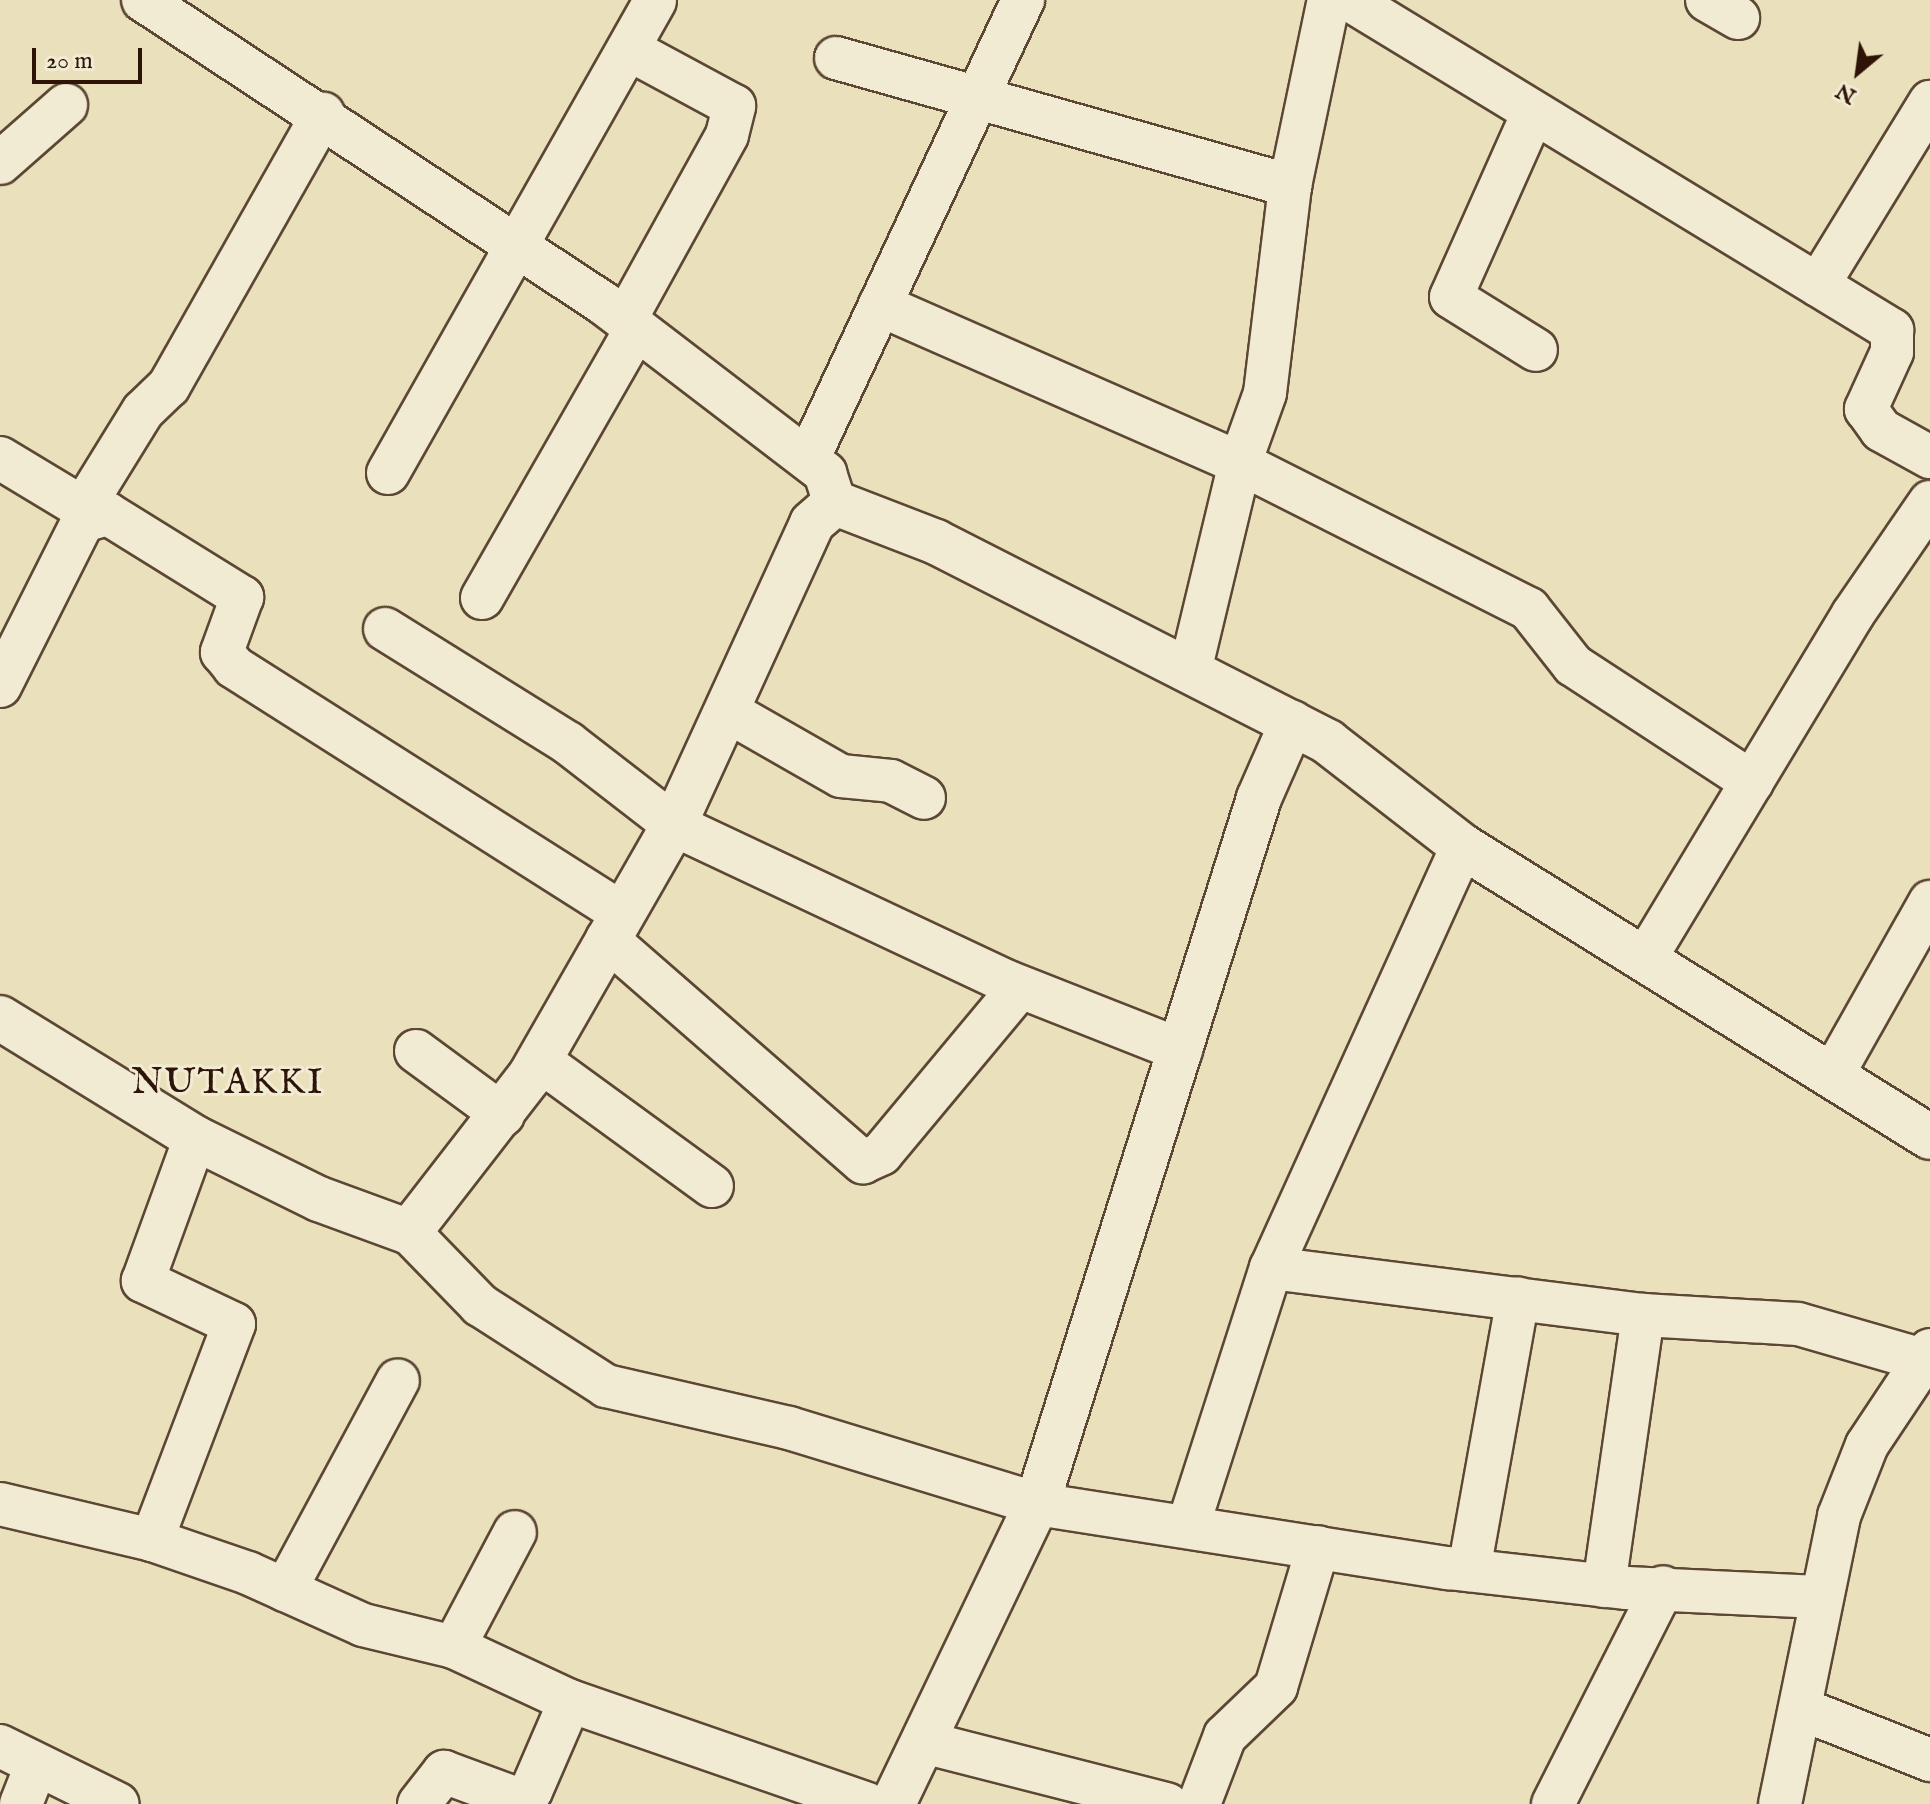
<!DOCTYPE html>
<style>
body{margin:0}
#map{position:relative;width:1930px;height:1804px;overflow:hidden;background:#eae0bc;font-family:"IM FELL English",serif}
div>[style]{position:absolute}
.roads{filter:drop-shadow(2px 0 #5c4734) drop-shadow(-2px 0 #5c4734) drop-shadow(0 2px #5c4734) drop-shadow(0 -2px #5c4734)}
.minor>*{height:42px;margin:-21px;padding:0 21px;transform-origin:21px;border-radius:21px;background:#f1ebd3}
.secondary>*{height:44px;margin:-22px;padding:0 22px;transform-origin:22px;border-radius:22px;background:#f1ebd3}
span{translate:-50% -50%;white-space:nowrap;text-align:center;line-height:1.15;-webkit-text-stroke:6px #f1ebd3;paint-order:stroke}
.quarter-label{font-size:36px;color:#2d1406;letter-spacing:2px}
.north{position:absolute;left:1818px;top:32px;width:80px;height:80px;-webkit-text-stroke:6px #f1ebd3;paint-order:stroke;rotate:209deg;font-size:22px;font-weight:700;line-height:32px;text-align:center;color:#2d1406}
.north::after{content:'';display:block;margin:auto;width:28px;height:36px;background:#2d1406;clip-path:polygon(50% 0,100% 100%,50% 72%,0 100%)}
.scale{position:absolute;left:32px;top:48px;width:110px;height:36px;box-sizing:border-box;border:4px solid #2d1406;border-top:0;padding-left:10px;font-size:24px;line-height:28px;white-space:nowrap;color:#2d1406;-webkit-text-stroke:6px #f1ebd3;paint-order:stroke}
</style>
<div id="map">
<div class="roads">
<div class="minor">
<div style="left:143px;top:0;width:551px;rotate:33.37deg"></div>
<div style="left:603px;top:303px;width:280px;rotate:37.4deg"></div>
<div style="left:825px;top:473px;width:32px;rotate:72deg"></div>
<div style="left:1350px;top:0;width:635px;rotate:31.34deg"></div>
<div style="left:1892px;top:330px;width:22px;rotate:90deg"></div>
<div style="left:1892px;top:352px;width:63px;rotate:114.5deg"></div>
<div style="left:1866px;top:409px;width:26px;rotate:54deg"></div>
<div style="left:1881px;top:430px;width:56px;rotate:28.9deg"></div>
<div style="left:1707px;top:0;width:36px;rotate:30deg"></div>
<div style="left:836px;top:58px;width:472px;rotate:15.7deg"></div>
<div style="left:1533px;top:113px;width:201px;rotate:114deg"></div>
<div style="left:1451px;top:297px;width:100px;rotate:31.9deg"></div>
<div style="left:0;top:163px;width:88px;rotate:-41.3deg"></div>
<div style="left:1818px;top:285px;width:215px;rotate:-58.5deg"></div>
<div style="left:880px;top:305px;width:393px;rotate:23.7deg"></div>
<div style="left:1240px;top:463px;width:324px;rotate:26.8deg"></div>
<div style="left:1529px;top:609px;width:71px;rotate:51.8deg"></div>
<div style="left:1573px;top:665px;width:214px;rotate:33.2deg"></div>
<div style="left:625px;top:320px;width:211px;rotate:-61.1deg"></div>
<div style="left:727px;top:135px;width:30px;rotate:-76deg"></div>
<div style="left:734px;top:106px;width:120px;rotate:-151.7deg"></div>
<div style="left:0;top:458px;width:106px;rotate:31.1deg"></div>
<div style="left:808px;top:459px;width:507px;rotate:-64.9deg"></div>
<div style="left:388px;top:473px;width:542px;rotate:-60.5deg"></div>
<div style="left:83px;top:508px;width:114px;rotate:-58.3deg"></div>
<div style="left:143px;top:411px;width:36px;rotate:-44deg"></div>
<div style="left:169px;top:386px;width:313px;rotate:-60.5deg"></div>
<div style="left:482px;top:598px;width:310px;rotate:-60.2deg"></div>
<div style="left:385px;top:629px;width:216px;rotate:31.9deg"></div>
<div style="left:568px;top:743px;width:134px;rotate:37.7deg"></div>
<div style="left:674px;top:825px;width:369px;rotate:25.2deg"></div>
<div style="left:1008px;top:982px;width:186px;rotate:21.5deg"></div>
<div style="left:1190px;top:671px;width:214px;rotate:-76.5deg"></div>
<div style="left:1240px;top:463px;width:74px;rotate:-70.3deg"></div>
<div style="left:1265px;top:393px;width:209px;rotate:-83.1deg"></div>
<div style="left:1290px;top:186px;width:190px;rotate:-78.2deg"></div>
<div style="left:0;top:686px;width:185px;rotate:-63.3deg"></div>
<div style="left:83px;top:521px;width:26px;rotate:-16deg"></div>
<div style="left:108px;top:514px;width:158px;rotate:31.8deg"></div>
<div style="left:242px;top:597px;width:59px;rotate:110deg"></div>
<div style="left:222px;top:652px;width:19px;rotate:51deg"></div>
<div style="left:234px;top:667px;width:459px;rotate:32.4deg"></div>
<div style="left:727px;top:711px;width:131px;rotate:29.7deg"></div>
<div style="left:841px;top:776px;width:50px;rotate:5.7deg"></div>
<div style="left:891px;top:781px;width:37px;rotate:27deg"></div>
<div style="left:607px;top:939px;width:340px;rotate:41.1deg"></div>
<div style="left:863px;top:1162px;width:20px;rotate:-24deg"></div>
<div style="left:881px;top:1154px;width:217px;rotate:-50.2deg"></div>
<div style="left:1645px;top:959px;width:403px;rotate:-58.9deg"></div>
<div style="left:1853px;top:614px;width:136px;rotate:-55.5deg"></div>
<div style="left:416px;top:1051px;width:108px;rotate:36.3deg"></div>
<div style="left:539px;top:1060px;width:214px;rotate:36.1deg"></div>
<div style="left:1832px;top:1076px;width:200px;rotate:-60.6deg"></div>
<div style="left:409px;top:1232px;width:102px;rotate:45.8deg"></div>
<div style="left:480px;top:1305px;width:150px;rotate:32.7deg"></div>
<div style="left:606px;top:1386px;width:188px;rotate:12.9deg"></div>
<div style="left:789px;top:1428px;width:259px;rotate:17deg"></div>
<div style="left:1037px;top:1504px;width:416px;rotate:8.9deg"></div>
<div style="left:1448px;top:1568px;width:180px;rotate:6.4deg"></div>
<div style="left:1627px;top:1588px;width:192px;rotate:2.7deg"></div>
<div style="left:1271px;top:1268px;width:375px;rotate:7.2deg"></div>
<div style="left:1643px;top:1315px;width:155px;rotate:3.3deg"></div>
<div style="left:1798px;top:1324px;width:130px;rotate:16.1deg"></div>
<div style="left:0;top:1504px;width:156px;rotate:13.3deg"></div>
<div style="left:152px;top:1540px;width:102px;rotate:19deg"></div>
<div style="left:248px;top:1573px;width:126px;rotate:24.3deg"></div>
<div style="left:363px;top:1625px;width:94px;rotate:13.6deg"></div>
<div style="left:454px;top:1647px;width:128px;rotate:25deg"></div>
<div style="left:570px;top:1701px;width:315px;rotate:19.1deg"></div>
<div style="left:1189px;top:1523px;width:268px;rotate:-72.2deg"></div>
<div style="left:1271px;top:1268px;width:463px;rotate:-65.6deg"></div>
<div style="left:152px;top:1540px;width:231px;rotate:-69.2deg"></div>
<div style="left:234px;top:1324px;width:101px;rotate:-154.7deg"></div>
<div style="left:143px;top:1281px;width:152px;rotate:-70deg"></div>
<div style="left:1469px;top:1570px;width:276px;rotate:-79.8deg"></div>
<div style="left:1604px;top:1586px;width:274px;rotate:-81.8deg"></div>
<div style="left:285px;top:1590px;width:238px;rotate:-61.7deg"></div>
<div style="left:454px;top:1647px;width:130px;rotate:-62.1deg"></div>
<div style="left:1804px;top:1710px;width:136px;rotate:21.6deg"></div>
<div style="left:927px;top:1743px;width:248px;rotate:14.3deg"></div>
<div style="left:0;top:1746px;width:131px;rotate:26.2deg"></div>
<div style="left:21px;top:1804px;width:41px;rotate:-68.5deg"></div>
<div style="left:419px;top:1804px;width:41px;rotate:-52deg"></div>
<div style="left:444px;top:1772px;width:78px;rotate:20.3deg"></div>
<div style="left:517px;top:1799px;width:16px;rotate:-30deg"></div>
<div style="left:531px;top:1791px;width:98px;rotate:-66.6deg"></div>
<div style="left:1199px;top:1804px;width:73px;rotate:-69.1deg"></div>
<div style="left:1225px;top:1736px;width:71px;rotate:-43.9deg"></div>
<div style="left:1276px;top:1687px;width:146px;rotate:-73.3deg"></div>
<div style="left:1553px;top:1804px;width:243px;rotate:-63.1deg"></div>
<div style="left:1780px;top:1804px;width:294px;rotate:-78.4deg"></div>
<div style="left:1839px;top:1516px;width:76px;rotate:-68.5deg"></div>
<div style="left:1867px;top:1445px;width:114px;rotate:-56.4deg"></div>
</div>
<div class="secondary">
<div style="left:0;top:1018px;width:229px;rotate:31.6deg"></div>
<div style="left:195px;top:1138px;width:138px;rotate:26.2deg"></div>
<div style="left:319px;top:1199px;width:96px;rotate:20.1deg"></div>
<div style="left:409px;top:1232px;width:197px;rotate:-52.2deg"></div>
<div style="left:530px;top:1076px;width:289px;rotate:-60.2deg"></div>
<div style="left:674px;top:825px;width:332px;rotate:-65.4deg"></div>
<div style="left:812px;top:523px;width:30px;rotate:-41deg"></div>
<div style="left:835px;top:503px;width:108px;rotate:21.1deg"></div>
<div style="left:936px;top:542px;width:440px;rotate:27deg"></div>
<div style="left:1328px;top:742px;width:170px;rotate:37.8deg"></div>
<div style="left:1462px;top:846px;width:551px;rotate:31.87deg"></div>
<div style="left:893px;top:1804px;width:333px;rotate:-64.4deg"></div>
<div style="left:1037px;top:1504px;width:740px;rotate:-72.54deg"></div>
<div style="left:1259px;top:798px;width:82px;rotate:-66.3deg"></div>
</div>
</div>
<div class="quarter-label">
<span style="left:228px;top:1084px">NUTAKKI</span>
</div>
<div class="north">N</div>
<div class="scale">20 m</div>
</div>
